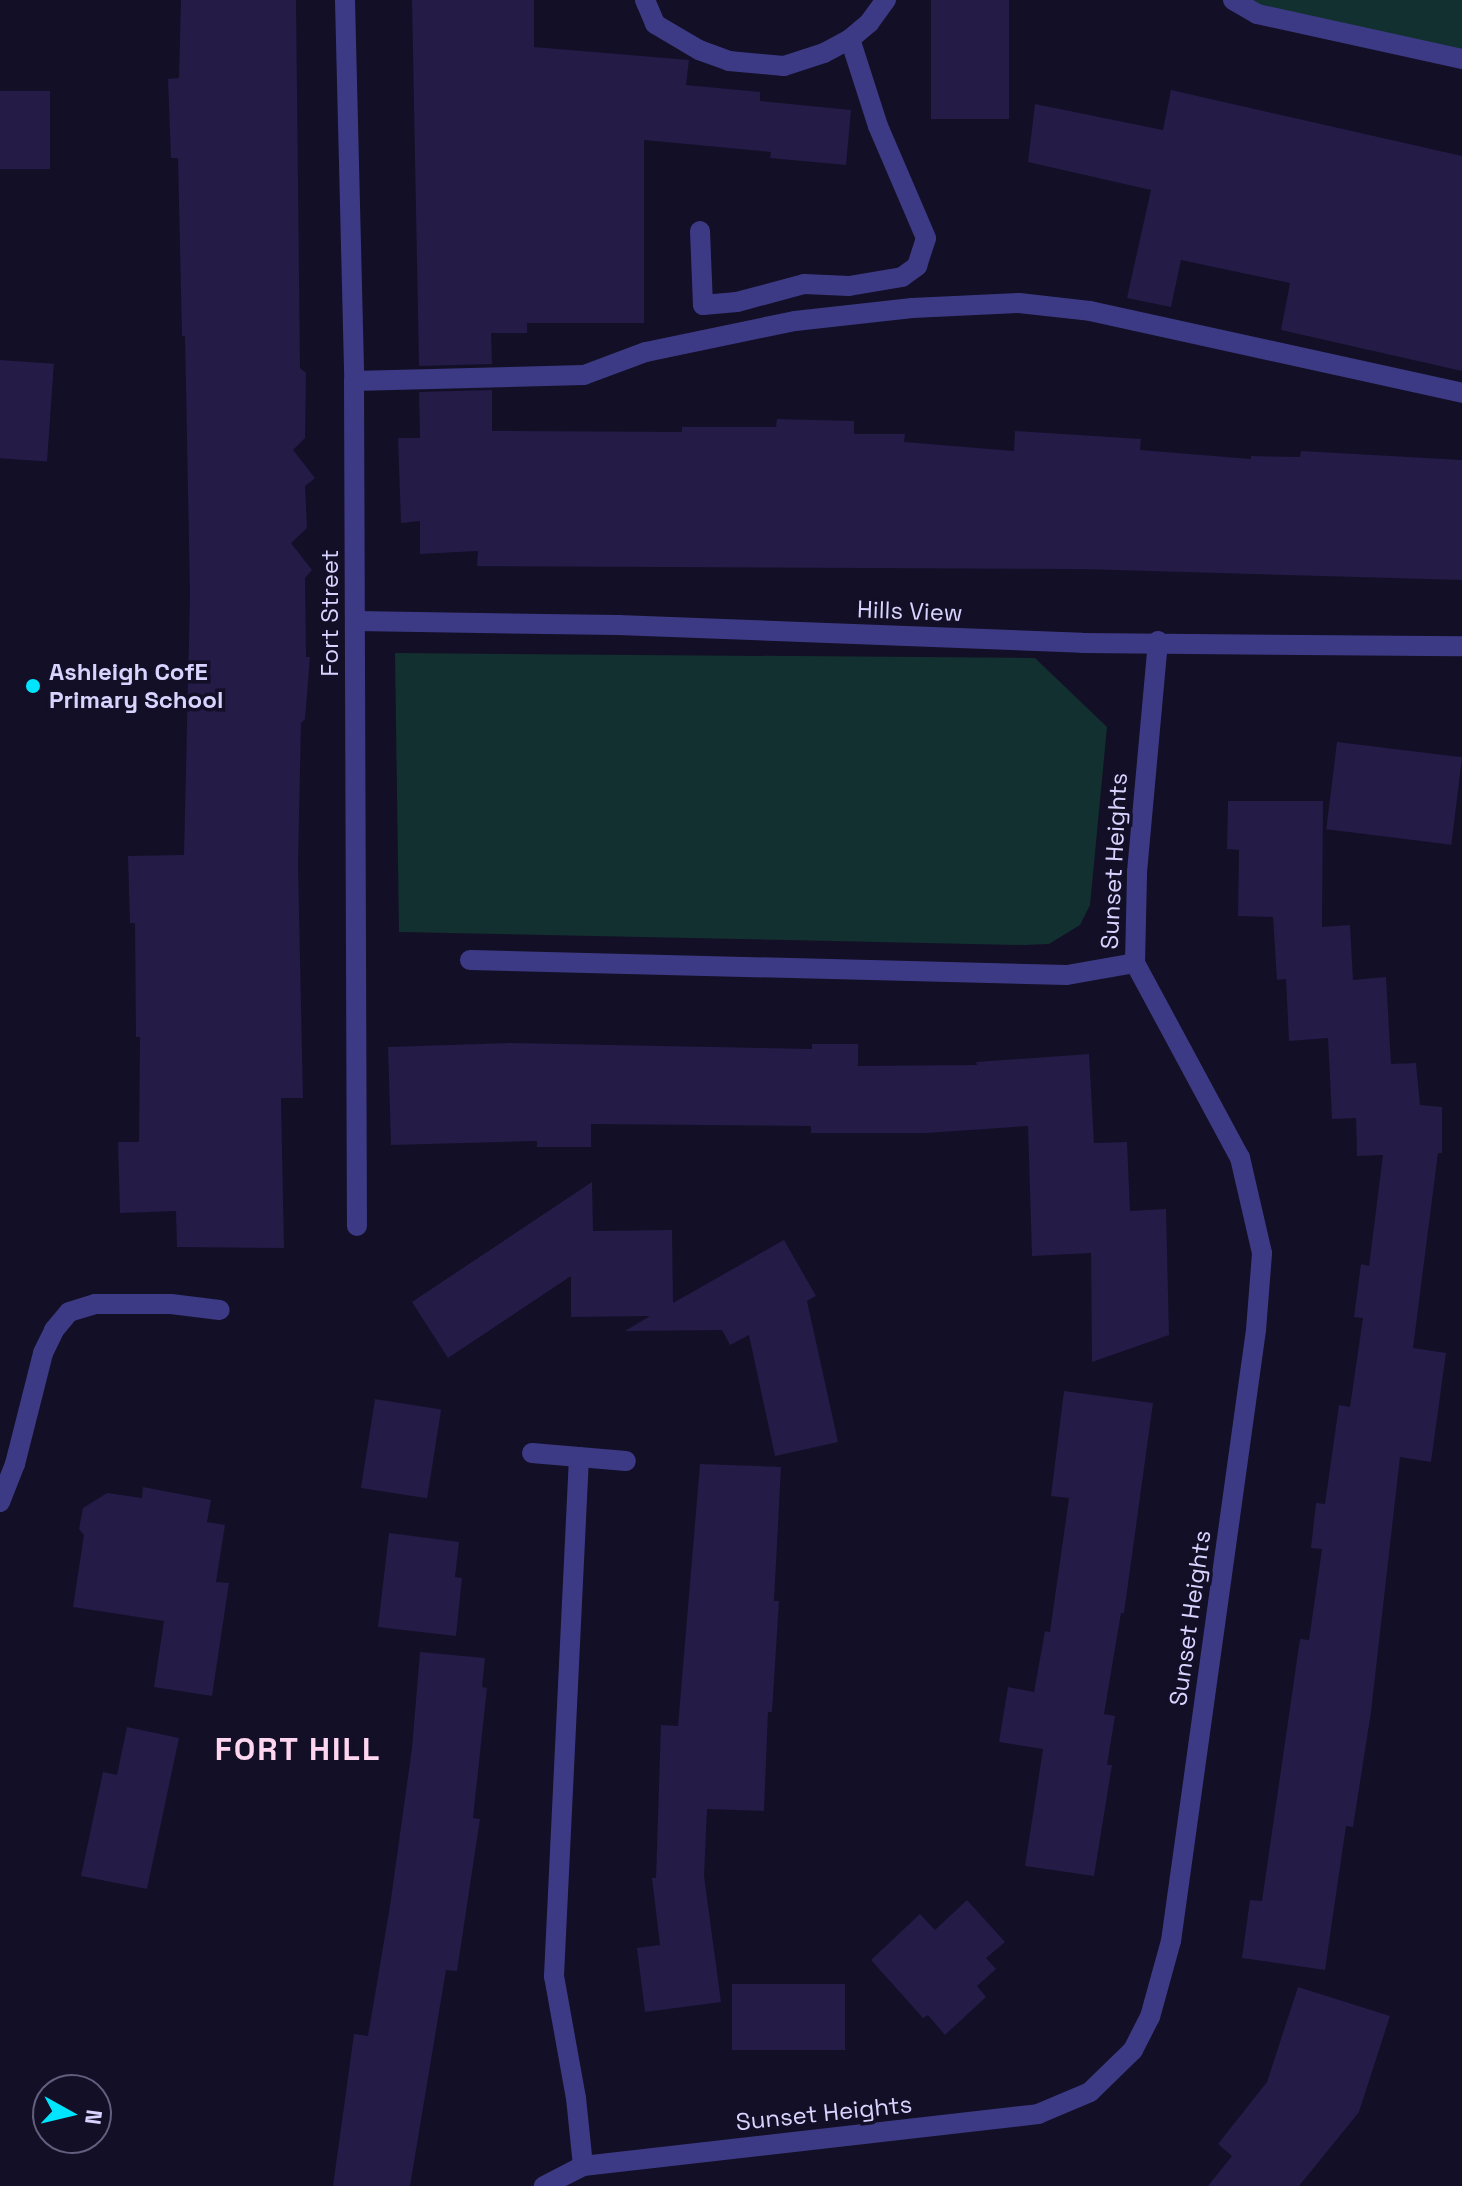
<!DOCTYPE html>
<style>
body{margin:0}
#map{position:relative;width:1462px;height:2186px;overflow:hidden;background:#130f26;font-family:"Space Grotesk",sans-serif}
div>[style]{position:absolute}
.green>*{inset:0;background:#12302f}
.building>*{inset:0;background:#241b47;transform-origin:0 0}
.minor>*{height:20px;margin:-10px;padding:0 10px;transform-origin:10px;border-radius:10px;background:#3d3a85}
.dots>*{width:22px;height:22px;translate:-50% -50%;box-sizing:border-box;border:4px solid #130f26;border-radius:50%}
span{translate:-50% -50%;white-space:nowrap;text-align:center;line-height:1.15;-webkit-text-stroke:7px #130f26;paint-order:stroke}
.street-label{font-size:24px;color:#d9d4ff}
.poi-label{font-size:24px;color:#d9d4ff;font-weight:700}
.left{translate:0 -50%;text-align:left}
.district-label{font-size:32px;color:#ffd6f0;font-weight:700;letter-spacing:2px}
.north{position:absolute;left:32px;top:2074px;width:80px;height:80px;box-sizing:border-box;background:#130f26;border:2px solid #625e7d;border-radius:50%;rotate:98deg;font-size:22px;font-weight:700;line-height:32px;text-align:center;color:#d9d4ff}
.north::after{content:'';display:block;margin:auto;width:28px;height:36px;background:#00e5ff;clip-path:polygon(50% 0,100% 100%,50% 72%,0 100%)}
</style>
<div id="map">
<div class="green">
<div style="clip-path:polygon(1233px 0,1462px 0,1462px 59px)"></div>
<div style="clip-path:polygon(395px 653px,1035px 658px,1107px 727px,1090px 905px,1080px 925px,1049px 944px,1024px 945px,399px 932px)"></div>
</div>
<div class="building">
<div style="clip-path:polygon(181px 0,296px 0,300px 368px,306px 373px,305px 438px,293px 450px,315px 478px,305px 486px,307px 528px,291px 543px,312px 570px,305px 578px,306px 657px,310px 657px,305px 719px,301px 723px,298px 865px,303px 1098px,281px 1098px,284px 1248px,177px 1247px,176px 1211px,120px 1213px,118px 1142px,139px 1142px,140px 1037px,136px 1037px,135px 923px,130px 923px,128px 856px,184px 855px,190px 595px,185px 336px,182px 336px,178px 158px,171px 158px,168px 79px,179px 78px)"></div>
<div style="clip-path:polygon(412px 0,534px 0,534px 47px,689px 60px,686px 85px,760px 92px,760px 101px,851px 110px,846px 165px,770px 158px,771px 152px,644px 140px,644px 323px,527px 323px,527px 333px,491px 333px,492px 364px,419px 366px)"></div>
<div style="left:931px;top:0;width:78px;height:119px"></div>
<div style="clip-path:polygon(1171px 90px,1462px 156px,1462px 371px,1281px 330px,1290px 283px,1181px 260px,1171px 307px,1127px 298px,1151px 190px,1028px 162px,1035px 104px,1163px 130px)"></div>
<div style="left:0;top:91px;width:50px;height:78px"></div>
<div style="left:0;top:360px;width:54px;height:98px;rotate:4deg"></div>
<div style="clip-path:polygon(492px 390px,492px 431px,682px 432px,682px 427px,776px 427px,777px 419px,854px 421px,854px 434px,905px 434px,904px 442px,1014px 451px,1015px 431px,1141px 439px,1140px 450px,1251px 459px,1251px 456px,1300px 457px,1301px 451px,1462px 460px,1462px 580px,1080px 569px,477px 566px,478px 551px,420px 554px,420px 521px,401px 523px,398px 438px,420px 438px,419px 392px)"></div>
<div style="left:1337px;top:742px;width:126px;height:88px;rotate:7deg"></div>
<div style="clip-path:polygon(1228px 801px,1323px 801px,1322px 927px,1350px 925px,1353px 980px,1386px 977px,1391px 1064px,1416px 1063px,1420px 1105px,1442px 1107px,1442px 1153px,1438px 1153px,1413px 1348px,1446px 1353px,1431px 1462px,1400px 1457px,1371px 1712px,1353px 1827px,1346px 1826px,1325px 1970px,1242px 1958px,1250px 1900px,1262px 1901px,1300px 1639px,1309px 1640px,1322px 1549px,1311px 1548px,1316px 1503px,1325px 1504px,1339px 1405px,1350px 1407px,1363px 1318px,1354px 1317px,1361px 1264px,1369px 1266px,1383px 1155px,1357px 1156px,1356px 1118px,1332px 1119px,1328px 1038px,1289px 1041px,1286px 979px,1277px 980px,1273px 917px,1238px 916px,1239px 850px,1227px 849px)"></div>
<div style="clip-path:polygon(510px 1043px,812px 1049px,812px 1044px,858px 1044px,858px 1066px,977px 1065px,976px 1062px,1089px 1054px,1094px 1143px,1127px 1142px,1130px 1211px,1166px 1209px,1169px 1335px,1092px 1362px,1091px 1253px,1032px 1256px,1028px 1126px,926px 1133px,811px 1133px,811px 1126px,591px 1124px,591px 1147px,537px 1147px,537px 1141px,391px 1145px,388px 1047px)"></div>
<div style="clip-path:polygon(592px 1182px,593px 1231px,672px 1230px,673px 1303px,784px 1240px,816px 1296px,807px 1301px,838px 1442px,775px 1456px,749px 1335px,730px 1345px,722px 1330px,625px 1331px,650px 1316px,571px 1317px,571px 1276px,448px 1358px,412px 1302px)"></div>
<div style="clip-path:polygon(1064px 1391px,1153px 1403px,1124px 1613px,1121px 1613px,1104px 1714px,1115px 1716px,1107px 1765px,1112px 1765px,1094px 1876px,1025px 1866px,1043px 1749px,999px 1742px,1008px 1687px,1034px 1692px,1045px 1631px,1050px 1632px,1069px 1498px,1051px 1496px)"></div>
<div style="left:375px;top:1399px;width:67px;height:90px;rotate:9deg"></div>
<div style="clip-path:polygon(700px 1464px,781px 1467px,774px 1601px,779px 1601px,772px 1712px,768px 1712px,764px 1811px,707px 1809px,704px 1876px,721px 2002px,645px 2012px,637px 1948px,660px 1945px,652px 1878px,656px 1878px,661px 1725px,678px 1726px)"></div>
<div style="clip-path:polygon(143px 1487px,211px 1500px,207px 1522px,225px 1525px,216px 1582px,229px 1583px,212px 1696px,154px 1687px,164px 1621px,73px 1607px,84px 1535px,79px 1529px,83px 1508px,107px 1493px,142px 1498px)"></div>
<div style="clip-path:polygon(389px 1533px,459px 1542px,455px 1577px,462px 1578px,456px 1636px,378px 1627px)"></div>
<div style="clip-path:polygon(420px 1652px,485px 1658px,482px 1687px,487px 1688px,473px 1818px,480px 1819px,457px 1971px,446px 1970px,410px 2186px,333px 2186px,354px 2034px,368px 2036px,390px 1906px,412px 1748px)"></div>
<div style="clip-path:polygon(127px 1727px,179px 1738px,147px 1889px,81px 1876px,103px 1772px,117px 1775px)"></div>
<div style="clip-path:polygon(967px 1900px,1005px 1942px,986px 1958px,996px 1969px,977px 1986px,986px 1997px,945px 2035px,928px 2015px,923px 2018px,871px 1960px,920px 1914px,935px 1930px)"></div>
<div style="left:732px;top:1984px;width:113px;height:66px"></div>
<div style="clip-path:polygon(1298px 1987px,1390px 2016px,1359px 2112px,1299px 2186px,1208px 2186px,1232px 2156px,1218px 2144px,1267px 2082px)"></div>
</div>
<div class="minor">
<div style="left:345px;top:0;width:381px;rotate:88.6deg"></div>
<div style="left:354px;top:381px;width:845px;rotate:89.8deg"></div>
<div style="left:645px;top:0;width:26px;rotate:67deg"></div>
<div style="left:655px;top:24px;width:51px;rotate:30.6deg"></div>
<div style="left:699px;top:50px;width:32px;rotate:20deg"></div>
<div style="left:729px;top:61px;width:55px;rotate:5.2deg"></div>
<div style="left:784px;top:66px;width:42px;rotate:-18deg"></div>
<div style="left:824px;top:53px;width:30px;rotate:-28deg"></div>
<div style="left:850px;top:39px;width:25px;rotate:-40deg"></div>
<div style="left:869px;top:23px;width:29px;rotate:-54deg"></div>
<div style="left:1233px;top:0;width:28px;rotate:30deg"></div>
<div style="left:1257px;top:14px;width:210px;rotate:12.4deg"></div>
<div style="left:700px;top:231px;width:74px;rotate:87.7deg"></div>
<div style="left:703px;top:305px;width:34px;rotate:-5deg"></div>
<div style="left:737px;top:302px;width:69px;rotate:-15deg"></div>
<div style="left:804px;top:284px;width:45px;rotate:2.5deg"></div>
<div style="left:849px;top:286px;width:54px;rotate:-9.6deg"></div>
<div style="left:902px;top:277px;width:19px;rotate:-36deg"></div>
<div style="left:917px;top:266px;width:29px;rotate:-72deg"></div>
<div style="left:926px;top:238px;width:122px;rotate:-113.2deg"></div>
<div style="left:878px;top:126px;width:91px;rotate:-107.8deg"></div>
<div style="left:354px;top:381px;width:230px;rotate:-1.5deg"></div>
<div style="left:584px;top:375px;width:66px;rotate:-20.4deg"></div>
<div style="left:646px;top:352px;width:152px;rotate:-11.8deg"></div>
<div style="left:795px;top:321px;width:118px;rotate:-6.3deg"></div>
<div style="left:912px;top:308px;width:107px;rotate:-2.7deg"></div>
<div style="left:1019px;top:303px;width:71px;rotate:6.4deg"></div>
<div style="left:1090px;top:311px;width:381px;rotate:12.4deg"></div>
<div style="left:356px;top:621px;width:262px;rotate:0.9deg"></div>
<div style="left:618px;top:625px;width:464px;rotate:2.2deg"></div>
<div style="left:1082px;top:643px;width:380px;rotate:0.5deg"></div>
<div style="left:470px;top:960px;width:597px;rotate:1.44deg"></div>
<div style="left:1067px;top:975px;width:69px;rotate:-10deg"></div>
<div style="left:532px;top:1453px;width:47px;rotate:4.9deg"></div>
<div style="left:579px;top:1457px;width:520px;rotate:92.76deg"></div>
<div style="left:554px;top:1976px;width:124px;rotate:79.8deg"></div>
<div style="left:576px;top:2098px;width:68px;rotate:84.1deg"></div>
<div style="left:583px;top:2166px;width:44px;rotate:152.9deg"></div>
<div style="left:579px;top:1457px;width:47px;rotate:4.9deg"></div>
<div style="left:0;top:1502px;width:41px;rotate:-68.5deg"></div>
<div style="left:15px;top:1464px;width:114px;rotate:-75.8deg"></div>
<div style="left:43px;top:1353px;width:25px;rotate:-64deg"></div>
<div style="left:54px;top:1330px;width:23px;rotate:-50deg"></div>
<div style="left:69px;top:1312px;width:27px;rotate:-17deg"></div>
<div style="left:95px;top:1304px;width:76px"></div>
<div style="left:171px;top:1304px;width:49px;rotate:7deg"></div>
<div style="left:583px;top:2166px;width:458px;rotate:-6.5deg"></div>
<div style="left:1038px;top:2114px;width:56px;rotate:-22.9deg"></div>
<div style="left:1090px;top:2092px;width:60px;rotate:-44.3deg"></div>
<div style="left:1133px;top:2050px;width:37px;rotate:-63deg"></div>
<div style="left:1150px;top:2017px;width:79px;rotate:-74.6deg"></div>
<div style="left:1171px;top:1941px;width:617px;rotate:-82.08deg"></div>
<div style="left:1256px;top:1330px;width:77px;rotate:-85.5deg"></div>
<div style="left:1262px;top:1253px;width:98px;rotate:-103deg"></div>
<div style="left:1240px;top:1158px;width:221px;rotate:-118.3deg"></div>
<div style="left:1135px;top:963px;width:91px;rotate:-88.7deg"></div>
<div style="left:1137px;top:872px;width:232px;rotate:-84.8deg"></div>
</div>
<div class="dots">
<div style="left:33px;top:686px;background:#00e5ff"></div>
</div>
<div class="street-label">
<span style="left:910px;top:611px;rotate:2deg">Hills View</span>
<span style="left:330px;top:613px;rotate:-90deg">Fort Street</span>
<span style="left:1114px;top:861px;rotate:-87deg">Sunset Heights</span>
<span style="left:1190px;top:1618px;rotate:-82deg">Sunset Heights</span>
<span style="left:824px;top:2113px;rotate:-6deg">Sunset Heights</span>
</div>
<div class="poi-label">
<span class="left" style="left:49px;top:686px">Ashleigh CofE<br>Primary School</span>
</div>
<div class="district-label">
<span style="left:298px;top:1749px">FORT HILL</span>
</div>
<div class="north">N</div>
</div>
